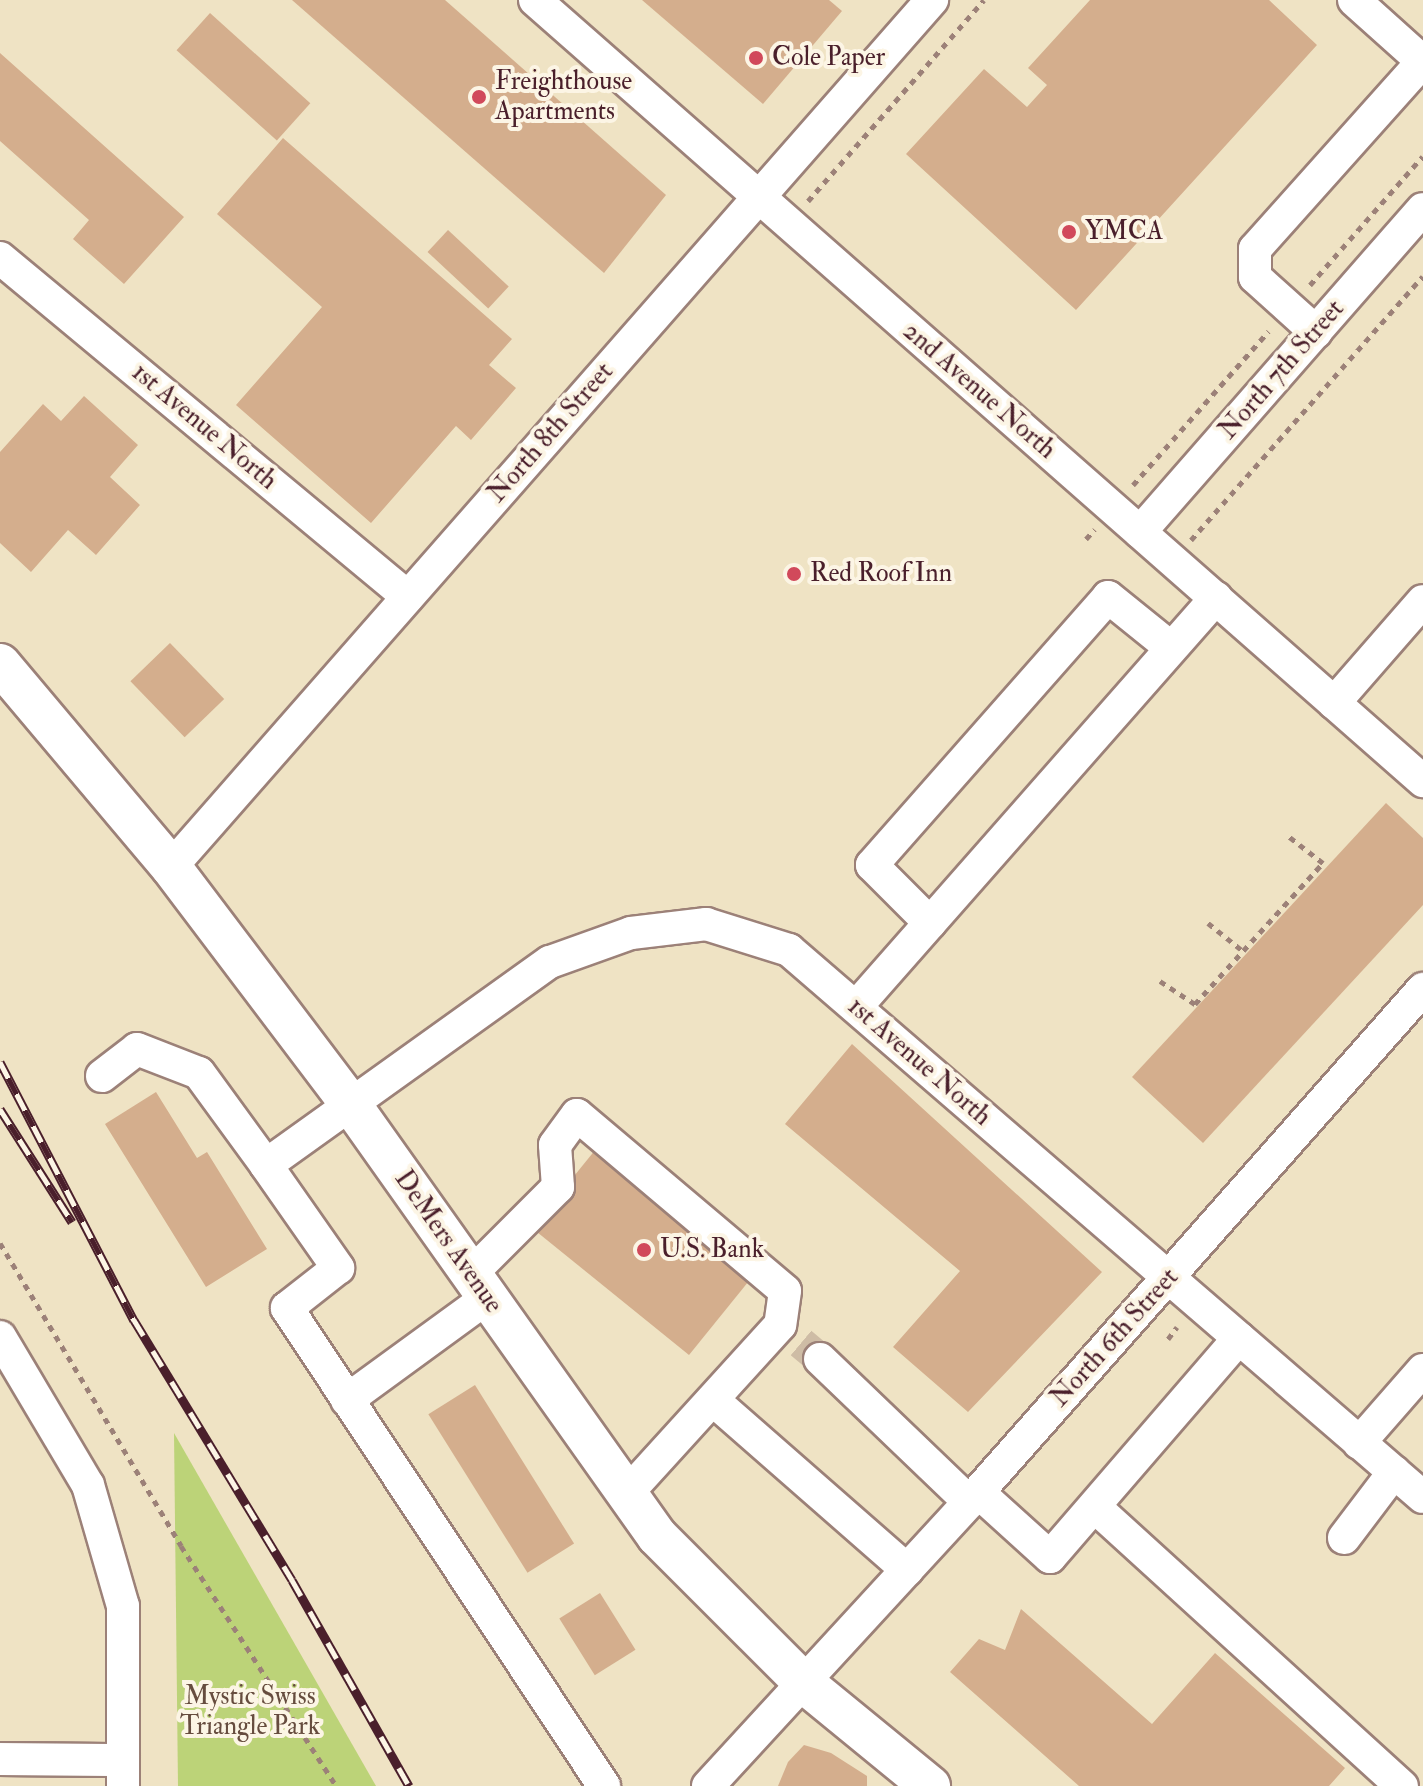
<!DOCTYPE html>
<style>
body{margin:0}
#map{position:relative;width:1423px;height:1786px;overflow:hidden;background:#efe3c4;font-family:"IM FELL Double Pica",serif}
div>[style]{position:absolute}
.green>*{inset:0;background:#bcd378}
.building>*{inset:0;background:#d4ae8d;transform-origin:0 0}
.minor-tunnel>*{height:32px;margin-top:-16px;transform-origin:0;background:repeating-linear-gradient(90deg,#cebca5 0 32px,transparent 0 48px)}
.path>*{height:5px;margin-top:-2.5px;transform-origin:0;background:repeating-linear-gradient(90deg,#9c8178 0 6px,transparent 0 12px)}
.roads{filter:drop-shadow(2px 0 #9c8178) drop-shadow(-2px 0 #9c8178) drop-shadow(0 2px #9c8178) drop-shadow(0 -2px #9c8178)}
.minor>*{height:32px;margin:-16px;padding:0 16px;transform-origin:16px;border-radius:16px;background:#fff}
.major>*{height:40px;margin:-20px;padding:0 20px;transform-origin:20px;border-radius:20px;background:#fff}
.rail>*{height:9px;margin-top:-4.5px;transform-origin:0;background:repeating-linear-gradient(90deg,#fcf5e5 0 18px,#4a1f2b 0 36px);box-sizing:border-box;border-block:2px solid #4a1f2b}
.dots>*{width:22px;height:22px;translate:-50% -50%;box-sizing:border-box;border:4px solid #fcf5e5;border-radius:50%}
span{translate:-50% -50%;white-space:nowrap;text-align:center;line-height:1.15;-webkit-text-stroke:8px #fcf5e5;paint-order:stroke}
.poi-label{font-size:26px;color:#4a1f2b}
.left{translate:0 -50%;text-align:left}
.street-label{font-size:26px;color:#4a1f2b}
.park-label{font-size:26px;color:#664c3e}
</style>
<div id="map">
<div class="green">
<div style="clip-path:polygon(174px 1433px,376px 1786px,178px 1786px)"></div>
</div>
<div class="building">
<div style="clip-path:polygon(292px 0,445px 0,666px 195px,604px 273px)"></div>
<div style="clip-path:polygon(642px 0,829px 0,842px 11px,763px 104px)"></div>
<div style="clip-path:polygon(1090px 0,1269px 0,1317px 45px,1076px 310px,906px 154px,984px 69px,1027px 107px,1047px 85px,1028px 68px)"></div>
<div style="left:210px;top:13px;width:135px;height:50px;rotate:42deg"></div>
<div style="clip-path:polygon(0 53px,184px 217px,124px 284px,73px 239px,89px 220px,0 141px)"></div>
<div style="clip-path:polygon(283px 138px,512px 339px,489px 365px,516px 388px,471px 440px,456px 426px,371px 523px,236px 405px,322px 307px,217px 214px)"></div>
<div style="left:448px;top:230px;width:83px;height:30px;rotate:43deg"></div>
<div style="clip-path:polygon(84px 396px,138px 445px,110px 477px,140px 505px,96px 555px,68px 530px,31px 572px,0 543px,0 452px,43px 404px,61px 421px)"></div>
<div style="left:170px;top:643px;width:78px;height:55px;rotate:46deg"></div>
<div style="clip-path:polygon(1386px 803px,1423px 838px,1423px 905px,1203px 1143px,1132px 1077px)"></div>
<div style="clip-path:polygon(852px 1044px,1102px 1272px,968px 1412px,893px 1347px,960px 1271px,785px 1124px)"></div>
<div style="clip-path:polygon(156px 1092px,197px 1158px,207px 1152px,267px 1249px,206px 1287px,105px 1124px)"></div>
<div style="left:600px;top:1144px;width:202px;height:108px;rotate:39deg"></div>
<div style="left:475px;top:1385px;width:187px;height:55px;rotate:58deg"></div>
<div style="left:600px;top:1593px;width:67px;height:48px;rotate:58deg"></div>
<div style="clip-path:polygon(1021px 1609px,1152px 1724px,1215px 1653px,1345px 1768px,1329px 1786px,1079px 1786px,950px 1672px,979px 1639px,1005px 1650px)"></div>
<div style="clip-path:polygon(804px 1745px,831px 1753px,867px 1776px,867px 1786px,778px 1786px,788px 1762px)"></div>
</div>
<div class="minor-tunnel">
<div style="left:801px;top:1343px;width:25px;rotate:40deg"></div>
</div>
<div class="path">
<div style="left:808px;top:201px;width:267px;rotate:-48.8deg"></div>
<div style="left:1310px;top:285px;width:171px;rotate:-48.8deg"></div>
<div style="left:1133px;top:485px;width:205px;rotate:-48.6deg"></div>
<div style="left:1086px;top:539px;width:13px;rotate:-48deg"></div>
<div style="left:1191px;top:540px;width:351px;rotate:-48.7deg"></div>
<div style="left:1208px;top:923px;width:45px;rotate:38.7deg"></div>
<div style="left:1160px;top:981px;width:42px;rotate:33.3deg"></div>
<div style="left:1195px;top:1004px;width:190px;rotate:-47.8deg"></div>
<div style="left:1323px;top:863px;width:46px;rotate:-142.1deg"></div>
<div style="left:0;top:1243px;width:353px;rotate:59.1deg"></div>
<div style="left:181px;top:1546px;width:286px;rotate:57.1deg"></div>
<div style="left:1168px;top:1339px;width:15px;rotate:-53deg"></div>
</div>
<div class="roads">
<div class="minor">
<div style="left:535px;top:0;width:1183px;rotate:41.33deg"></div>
<div style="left:1354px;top:0;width:93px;rotate:41.9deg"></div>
<div style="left:0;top:258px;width:530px;rotate:39.72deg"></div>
<div style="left:1316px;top:332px;width:82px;rotate:-138deg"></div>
<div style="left:1255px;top:277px;width:28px;rotate:-90deg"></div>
<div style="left:1255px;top:249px;width:252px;rotate:-48.2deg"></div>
<div style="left:1140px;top:532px;width:429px;rotate:-48.8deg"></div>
<div style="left:1334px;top:703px;width:135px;rotate:-48.9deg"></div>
<div style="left:171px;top:867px;width:1154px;rotate:-48.73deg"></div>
<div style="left:930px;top:923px;width:82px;rotate:-135deg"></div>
<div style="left:872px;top:865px;width:357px;rotate:-48.6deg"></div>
<div style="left:1108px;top:597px;width:80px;rotate:38.9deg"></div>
<div style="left:856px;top:1007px;width:545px;rotate:-48.65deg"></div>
<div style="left:102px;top:1076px;width:44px;rotate:-37.6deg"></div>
<div style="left:137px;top:1049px;width:66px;rotate:21.2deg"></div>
<div style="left:199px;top:1073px;width:114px;rotate:53.9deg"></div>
<div style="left:266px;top:1165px;width:126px;rotate:55deg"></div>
<div style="left:338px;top:1268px;width:65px;rotate:141.9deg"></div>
<div style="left:287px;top:1308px;width:574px;rotate:56.45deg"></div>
<div style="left:266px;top:1165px;width:349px;rotate:-35.6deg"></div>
<div style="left:550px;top:962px;width:86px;rotate:-19.7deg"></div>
<div style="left:631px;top:933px;width:76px;rotate:-6.8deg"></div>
<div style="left:706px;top:924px;width:87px;rotate:17.4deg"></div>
<div style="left:789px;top:950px;width:837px;rotate:40.79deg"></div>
<div style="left:471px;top:1274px;width:123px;rotate:-45deg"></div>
<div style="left:558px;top:1187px;width:42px;rotate:-94.1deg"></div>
<div style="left:555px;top:1145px;width:37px;rotate:-54deg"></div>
<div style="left:577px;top:1115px;width:272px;rotate:40.2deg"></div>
<div style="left:785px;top:1291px;width:34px;rotate:98deg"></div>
<div style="left:780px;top:1325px;width:227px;rotate:132.3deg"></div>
<div style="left:0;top:1337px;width:172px;rotate:59.3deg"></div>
<div style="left:88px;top:1485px;width:126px;rotate:73.9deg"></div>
<div style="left:123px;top:1606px;width:180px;rotate:90deg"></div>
<div style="left:820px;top:1359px;width:207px;rotate:43.8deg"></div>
<div style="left:347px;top:1400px;width:175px;rotate:-36.1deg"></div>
<div style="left:713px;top:1400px;width:258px;rotate:41.2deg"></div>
<div style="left:1359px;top:1443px;width:97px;rotate:-48.8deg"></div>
<div style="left:978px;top:1492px;width:97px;rotate:42.1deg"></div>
<div style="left:1050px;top:1557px;width:289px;rotate:-49.2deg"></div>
<div style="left:1095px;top:1507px;width:415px;rotate:42.3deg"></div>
<div style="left:1344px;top:1538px;width:83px;rotate:-52.9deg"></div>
<div style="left:0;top:1759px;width:123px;rotate:0.5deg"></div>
<div style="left:708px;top:1786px;width:399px;rotate:-47.4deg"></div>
<div style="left:978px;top:1492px;width:672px;rotate:-48.5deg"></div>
</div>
<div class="major">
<div style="left:0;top:664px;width:265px;rotate:49.9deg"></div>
<div style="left:171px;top:867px;width:300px;rotate:52.9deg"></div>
<div style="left:352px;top:1106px;width:527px;rotate:54.65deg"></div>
<div style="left:657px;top:1536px;width:208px;rotate:45deg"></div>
<div style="left:804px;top:1683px;width:163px;rotate:39.3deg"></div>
</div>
</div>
<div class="rail">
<div style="left:0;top:1062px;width:291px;rotate:62.6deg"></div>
<div style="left:134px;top:1320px;width:304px;rotate:58.7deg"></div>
<div style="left:292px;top:1580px;width:237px;rotate:60.4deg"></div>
<div style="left:0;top:1109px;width:134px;rotate:57.5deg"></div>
</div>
<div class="dots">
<div style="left:756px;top:58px;background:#d1495b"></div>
<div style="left:479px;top:97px;background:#d1495b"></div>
<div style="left:1069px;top:232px;background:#d1495b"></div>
<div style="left:794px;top:574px;background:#d1495b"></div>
<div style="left:644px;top:1250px;background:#d1495b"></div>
</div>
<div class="poi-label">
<span class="left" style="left:772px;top:58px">Cole Paper</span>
<span class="left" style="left:495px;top:97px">Freighthouse<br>Apartments</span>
<span class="left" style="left:1085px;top:232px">YMCA</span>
<span class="left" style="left:810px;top:574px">Red Roof Inn</span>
<span class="left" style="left:660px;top:1250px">U.S. Bank</span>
</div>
<div class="street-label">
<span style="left:1282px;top:370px;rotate:-49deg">North 7th Street</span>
<span style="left:979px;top:391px;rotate:41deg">2nd Avenue North</span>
<span style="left:204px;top:427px;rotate:40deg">1st Avenue North</span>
<span style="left:551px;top:433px;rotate:-49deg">North 8th Street</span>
<span style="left:919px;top:1062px;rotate:41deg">1st Avenue North</span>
<span style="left:448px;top:1242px;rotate:55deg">DeMers Avenue</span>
<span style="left:1115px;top:1338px;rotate:-48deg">North 6th Street</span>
</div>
<div class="park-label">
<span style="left:250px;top:1712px">Mystic Swiss<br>Triangle Park</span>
</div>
</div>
